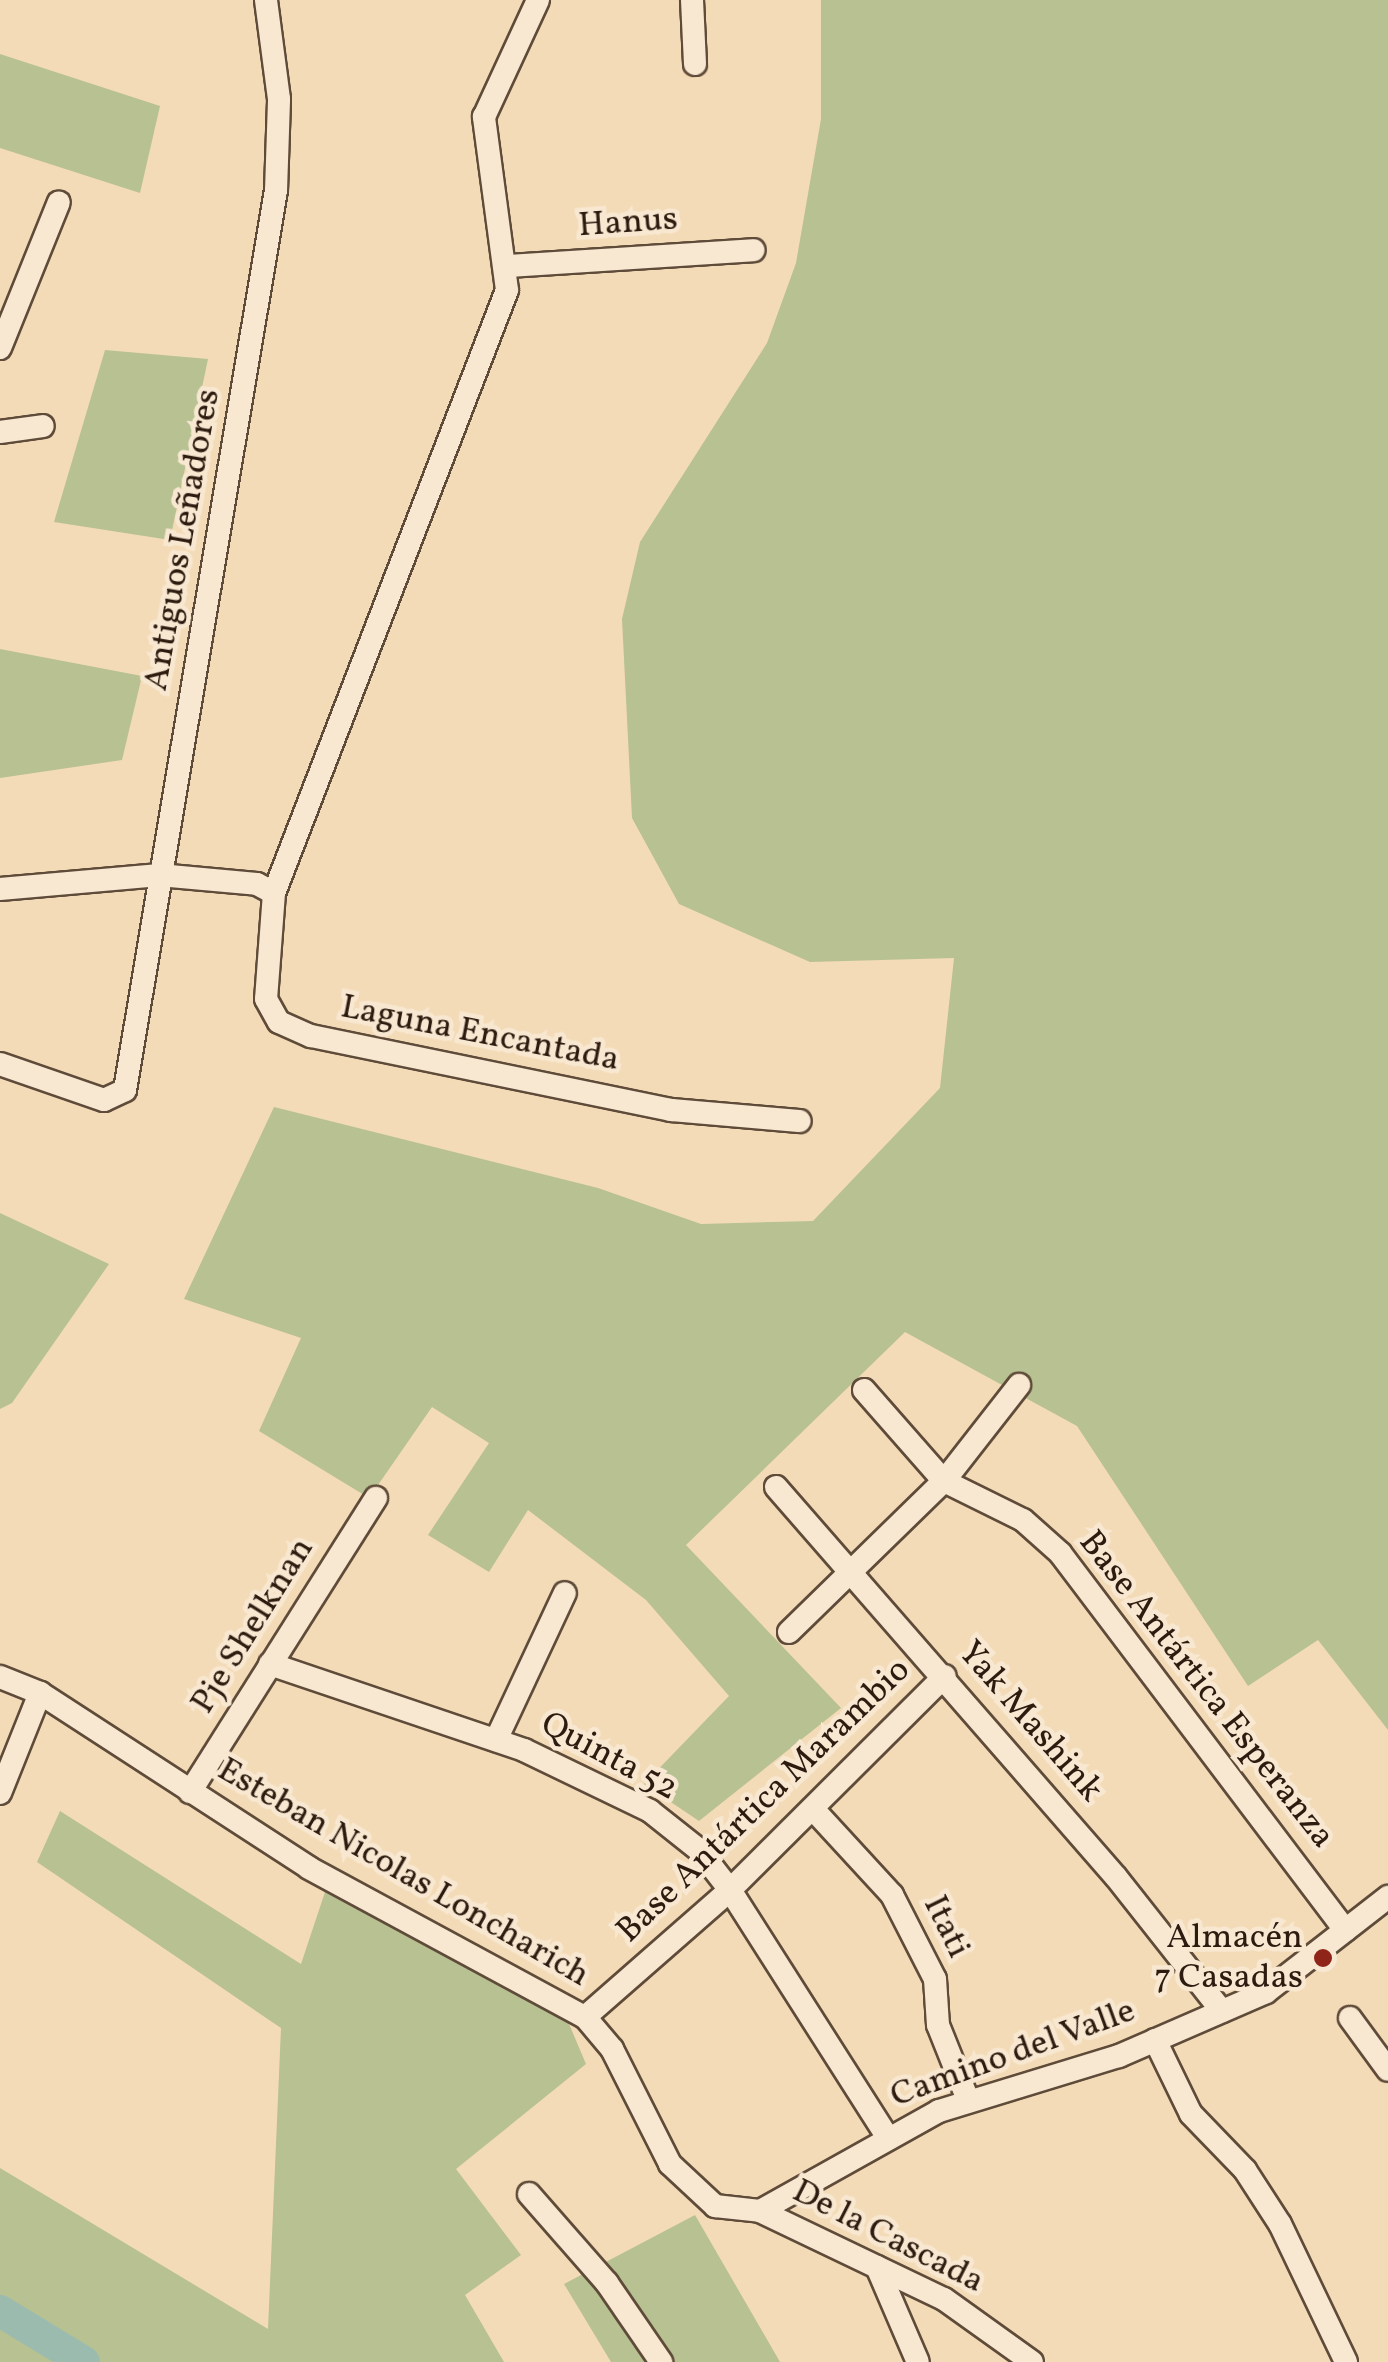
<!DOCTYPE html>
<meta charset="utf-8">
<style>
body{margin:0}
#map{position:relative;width:1388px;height:2362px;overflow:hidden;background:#f4dbb8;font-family:Vollkorn,serif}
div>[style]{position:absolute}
.green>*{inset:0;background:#b7c192}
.river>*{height:32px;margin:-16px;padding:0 16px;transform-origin:16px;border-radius:16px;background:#9cbbaf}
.roads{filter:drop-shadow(2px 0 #5f4b39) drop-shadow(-2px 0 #5f4b39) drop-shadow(0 2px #5f4b39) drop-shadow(0 -2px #5f4b39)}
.minor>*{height:22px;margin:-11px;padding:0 11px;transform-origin:11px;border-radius:11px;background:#f8e8d1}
.dots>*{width:28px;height:28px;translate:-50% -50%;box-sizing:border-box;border:5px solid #f8e8d1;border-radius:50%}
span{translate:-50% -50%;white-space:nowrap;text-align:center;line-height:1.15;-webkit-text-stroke:9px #f8e8d1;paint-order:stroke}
.street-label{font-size:35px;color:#2d1b0f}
.poi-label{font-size:35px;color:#2d1b0f}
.right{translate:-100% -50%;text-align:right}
</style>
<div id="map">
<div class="green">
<div style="clip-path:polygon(821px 0,1388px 0,1388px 1730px,1318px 1640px,1248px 1686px,1077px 1426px,905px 1332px,686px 1545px,841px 1708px,699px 1821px,644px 1784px,729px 1696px,646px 1600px,528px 1510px,489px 1572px,428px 1535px,489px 1443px,432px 1407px,369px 1498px,259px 1431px,301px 1338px,184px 1299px,274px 1107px,598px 1188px,701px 1224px,813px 1221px,940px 1088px,954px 958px,810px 962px,679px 904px,632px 818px,622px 619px,640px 542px,767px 343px,796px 263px,821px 119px)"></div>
<div style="clip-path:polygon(0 54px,160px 106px,140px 193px,0 148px)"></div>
<div style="clip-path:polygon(105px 350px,208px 359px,170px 540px,54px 522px)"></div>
<div style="clip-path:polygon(0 649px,142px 676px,122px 760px,0 778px)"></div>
<div style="clip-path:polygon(0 1213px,109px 1264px,12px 1403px,0 1409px)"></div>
<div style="clip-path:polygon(60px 1811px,301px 1964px,327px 1886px,564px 2012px,586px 2064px,456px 2169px,521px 2255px,465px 2295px,504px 2362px,0 2362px,0 2168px,268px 2329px,281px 2028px,37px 1862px)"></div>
<div style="clip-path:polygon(695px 2215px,780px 2362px,611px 2362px,564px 2284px)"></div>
</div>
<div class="river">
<div style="left:0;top:2311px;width:98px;rotate:31.3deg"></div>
</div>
<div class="roads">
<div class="minor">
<div style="left:692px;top:0;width:64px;rotate:87.3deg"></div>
<div style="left:508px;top:266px;width:246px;rotate:-3.7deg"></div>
<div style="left:0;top:348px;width:157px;rotate:-68deg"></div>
<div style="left:0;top:432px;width:43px;rotate:-7.9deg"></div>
<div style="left:0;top:889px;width:160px;rotate:-5deg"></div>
<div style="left:159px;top:875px;width:98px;rotate:5.2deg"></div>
<div style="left:257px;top:884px;width:19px;rotate:28deg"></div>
<div style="left:274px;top:893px;width:106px;rotate:94.3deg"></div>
<div style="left:266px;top:999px;width:26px;rotate:61deg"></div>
<div style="left:279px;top:1022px;width:35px;rotate:24deg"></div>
<div style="left:311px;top:1036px;width:368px;rotate:11.6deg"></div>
<div style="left:671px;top:1110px;width:129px;rotate:4.9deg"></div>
<div style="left:274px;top:893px;width:646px;rotate:-68.87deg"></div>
<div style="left:507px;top:290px;width:175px;rotate:-97.6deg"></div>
<div style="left:484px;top:117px;width:129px;rotate:-65.2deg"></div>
<div style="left:0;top:1064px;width:110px;rotate:19.1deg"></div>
<div style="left:104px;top:1100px;width:23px;rotate:-25deg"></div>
<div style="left:125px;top:1090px;width:912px;rotate:-80.47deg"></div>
<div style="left:276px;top:191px;width:92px;rotate:-88.1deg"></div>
<div style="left:279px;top:99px;width:100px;rotate:-97.5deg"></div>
<div style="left:864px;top:1390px;width:121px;rotate:48.7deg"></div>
<div style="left:944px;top:1481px;width:88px;rotate:26.3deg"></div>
<div style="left:1023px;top:1520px;width:50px;rotate:41.7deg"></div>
<div style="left:1060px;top:1553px;width:473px;rotate:52.9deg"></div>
<div style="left:776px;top:1487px;width:517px;rotate:48.92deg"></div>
<div style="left:1116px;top:1877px;width:171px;rotate:51.7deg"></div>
<div style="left:789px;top:1632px;width:216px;rotate:-44.3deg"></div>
<div style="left:944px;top:1481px;width:122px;rotate:-52deg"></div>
<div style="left:270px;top:1664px;width:268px;rotate:18.7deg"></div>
<div style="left:524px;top:1750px;width:140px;rotate:25.8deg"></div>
<div style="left:650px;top:1811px;width:63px;rotate:38.5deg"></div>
<div style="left:699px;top:1850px;width:51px;rotate:52.2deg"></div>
<div style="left:730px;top:1890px;width:294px;rotate:57.5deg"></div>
<div style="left:0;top:1677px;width:43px;rotate:21.8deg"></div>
<div style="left:40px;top:1693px;width:321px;rotate:33deg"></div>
<div style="left:309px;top:1868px;width:314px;rotate:28.4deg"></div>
<div style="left:585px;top:2017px;width:42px;rotate:49.8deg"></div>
<div style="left:612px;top:2049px;width:129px;rotate:63.2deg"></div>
<div style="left:670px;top:2164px;width:62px;rotate:43deg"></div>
<div style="left:715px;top:2206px;width:45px;rotate:6.3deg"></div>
<div style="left:760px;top:2211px;width:204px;rotate:25.6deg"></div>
<div style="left:944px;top:2299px;width:108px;rotate:35.6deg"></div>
<div style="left:496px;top:1740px;width:162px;rotate:-64.9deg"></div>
<div style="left:190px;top:1792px;width:348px;rotate:-57.7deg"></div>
<div style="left:0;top:1793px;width:108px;rotate:-68.2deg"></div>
<div style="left:813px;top:1809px;width:117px;rotate:47.4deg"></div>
<div style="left:892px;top:1895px;width:94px;rotate:62.9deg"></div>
<div style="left:935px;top:1979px;width:46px;rotate:86.3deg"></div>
<div style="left:938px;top:2025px;width:81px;rotate:68.2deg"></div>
<div style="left:585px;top:2017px;width:193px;rotate:-41.2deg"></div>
<div style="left:730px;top:1890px;width:303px;rotate:-44.9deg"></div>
<div style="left:1350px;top:2018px;width:64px;rotate:53.8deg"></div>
<div style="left:1155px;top:2040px;width:82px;rotate:64.1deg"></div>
<div style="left:1191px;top:2114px;width:78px;rotate:46deg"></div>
<div style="left:1245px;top:2170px;width:64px;rotate:57.1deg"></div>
<div style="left:1280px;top:2224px;width:153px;rotate:64.4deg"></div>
<div style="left:529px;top:2194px;width:118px;rotate:48.8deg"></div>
<div style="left:607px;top:2283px;width:96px;rotate:55.6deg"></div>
<div style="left:760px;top:2211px;width:205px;rotate:-29.2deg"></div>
<div style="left:939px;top:2111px;width:188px;rotate:-17deg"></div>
<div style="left:1119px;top:2056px;width:160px;rotate:-23.5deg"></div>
<div style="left:1266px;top:1992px;width:155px;rotate:-37.9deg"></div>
<div style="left:877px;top:2267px;width:103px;rotate:66.7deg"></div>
</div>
</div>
<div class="dots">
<div style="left:1323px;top:1958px;background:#8f2418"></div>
</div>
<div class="street-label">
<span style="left:628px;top:223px;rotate:-4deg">Hanus</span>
<span style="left:183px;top:540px;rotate:-80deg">Antiguos Leñadores</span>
<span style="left:480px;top:1034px;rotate:11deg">Laguna Encantada</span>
<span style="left:253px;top:1626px;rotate:-58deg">Pje Shelknan</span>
<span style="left:1206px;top:1690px;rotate:52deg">Base Antártica Esperanza</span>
<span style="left:1030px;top:1722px;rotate:49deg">Yak Mashink</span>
<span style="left:609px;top:1757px;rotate:28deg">Quinta 52</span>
<span style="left:764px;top:1801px;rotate:-44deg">Base Antártica Marambio</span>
<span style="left:403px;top:1873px;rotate:30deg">Esteban Nicolas Loncharich</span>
<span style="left:946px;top:1927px;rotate:64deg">Itati</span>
<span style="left:1013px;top:2054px;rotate:-20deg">Camino del Valle</span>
<span style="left:888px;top:2237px;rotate:27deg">De la Cascada</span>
</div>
<div class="poi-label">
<span class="right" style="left:1303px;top:1958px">Almacén<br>7 Casadas</span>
</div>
</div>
